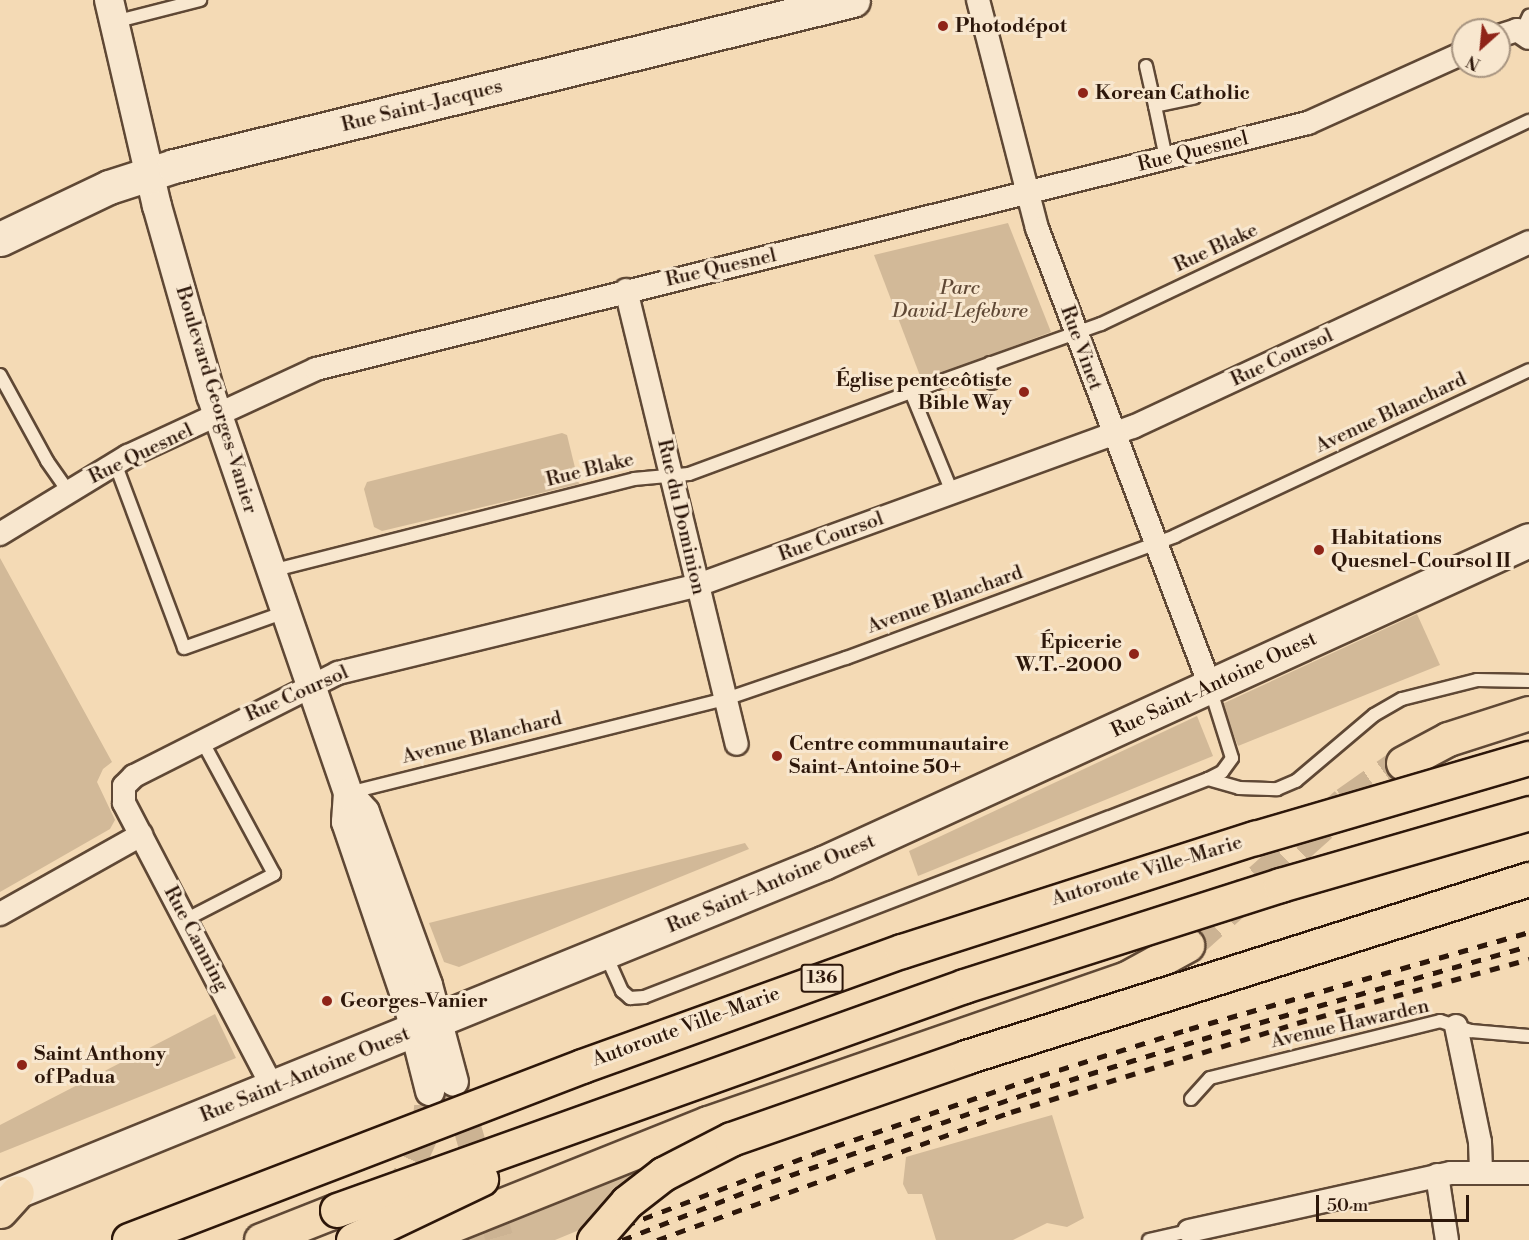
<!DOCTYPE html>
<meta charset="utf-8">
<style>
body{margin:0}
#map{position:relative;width:1529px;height:1240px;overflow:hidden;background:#f4dab5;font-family:"Libre Bodoni",serif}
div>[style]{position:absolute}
.green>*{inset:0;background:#d2b998}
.tertiary-tunnel>*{height:28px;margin-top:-14px;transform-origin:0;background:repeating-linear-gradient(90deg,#ccb393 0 28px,transparent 0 42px)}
.trunk-tunnel>*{height:33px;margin-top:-16.5px;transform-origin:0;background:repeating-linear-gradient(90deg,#ccb393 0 33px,transparent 0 49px)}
.roads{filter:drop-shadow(2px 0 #5f4835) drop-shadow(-2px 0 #5f4835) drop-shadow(0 2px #5f4835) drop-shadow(0 -2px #5f4835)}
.service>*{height:12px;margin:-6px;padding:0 6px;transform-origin:6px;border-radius:6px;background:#f8e7cf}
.minor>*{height:22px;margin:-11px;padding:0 11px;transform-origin:11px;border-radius:11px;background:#f8e7cf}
.tertiary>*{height:28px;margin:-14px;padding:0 14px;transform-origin:14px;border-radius:14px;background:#f8e7cf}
.secondary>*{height:33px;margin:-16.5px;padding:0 16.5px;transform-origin:16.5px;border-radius:16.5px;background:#f8e7cf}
.trunk>*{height:33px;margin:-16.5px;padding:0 16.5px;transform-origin:16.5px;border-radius:16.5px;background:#f4dab5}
.rail>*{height:4.5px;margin-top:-2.25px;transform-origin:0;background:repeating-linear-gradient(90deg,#2d170a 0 10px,transparent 0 20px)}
.bridges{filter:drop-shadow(2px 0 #2d170a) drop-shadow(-2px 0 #2d170a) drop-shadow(0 2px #2d170a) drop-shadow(0 -2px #2d170a)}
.trunk-bridge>*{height:33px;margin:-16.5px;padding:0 16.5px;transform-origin:16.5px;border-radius:16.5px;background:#f4dab5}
.dots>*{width:16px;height:16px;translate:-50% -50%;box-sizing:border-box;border:3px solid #f8e7cf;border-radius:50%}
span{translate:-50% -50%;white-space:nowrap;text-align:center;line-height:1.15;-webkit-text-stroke:6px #f8e7cf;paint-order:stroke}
.shield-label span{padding:2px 4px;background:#f8e7cf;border:2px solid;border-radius:4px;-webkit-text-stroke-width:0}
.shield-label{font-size:18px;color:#2d170a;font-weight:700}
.poi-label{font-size:20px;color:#2d170a;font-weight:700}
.left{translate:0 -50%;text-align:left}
.right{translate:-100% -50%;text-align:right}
.street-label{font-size:20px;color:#2d170a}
.park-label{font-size:20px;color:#5f4835;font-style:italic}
.north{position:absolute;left:1451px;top:18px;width:60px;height:60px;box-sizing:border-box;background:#f8e7cf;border:2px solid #a79480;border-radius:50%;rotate:207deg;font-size:16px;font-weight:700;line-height:24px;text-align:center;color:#2d170a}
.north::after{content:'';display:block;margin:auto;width:21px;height:27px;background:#8f2418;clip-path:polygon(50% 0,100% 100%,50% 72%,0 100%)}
.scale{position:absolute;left:1316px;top:1195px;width:153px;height:27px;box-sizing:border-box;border:3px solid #2d170a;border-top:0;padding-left:8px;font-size:18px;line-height:21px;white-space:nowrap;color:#2d170a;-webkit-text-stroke:4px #f8e7cf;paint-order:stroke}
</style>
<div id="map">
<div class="green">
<div style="clip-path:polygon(1008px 223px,1051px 332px,922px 381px,874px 255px)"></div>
<div style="clip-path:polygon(562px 433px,567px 435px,579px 484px,382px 531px,374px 527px,364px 489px,367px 482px)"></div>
<div style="clip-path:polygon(0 558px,112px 762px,103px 769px,97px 782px,115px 820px,110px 829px,0 892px)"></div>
<div style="clip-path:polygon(1417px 614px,1440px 665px,1238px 746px,1222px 704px)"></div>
<div style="clip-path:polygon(1197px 716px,1213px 756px,918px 876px,909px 851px)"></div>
<div style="clip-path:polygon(745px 843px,749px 849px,459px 967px,444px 962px,429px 923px)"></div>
<div style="clip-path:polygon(215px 1014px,236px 1058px,0 1153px,0 1125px)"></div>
<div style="clip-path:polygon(1052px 1115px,1084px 1218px,1067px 1227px,1047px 1223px,1013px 1240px,936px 1240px,922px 1194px,908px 1194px,903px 1184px,906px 1157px)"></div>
<div style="clip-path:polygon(704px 1136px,589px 1226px,555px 1240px,444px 1240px)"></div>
</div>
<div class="tertiary-tunnel">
<div style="left:456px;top:1089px;width:157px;rotate:73.8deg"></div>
<div style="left:396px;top:1199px;width:71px;rotate:-66deg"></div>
<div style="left:425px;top:1134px;width:43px;rotate:-83.4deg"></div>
</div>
<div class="trunk-tunnel">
<div style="left:1187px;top:945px;width:213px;rotate:-41.8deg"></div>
<div style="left:1346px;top:803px;width:70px;rotate:-35.1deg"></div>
</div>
<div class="roads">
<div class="service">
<div style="left:114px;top:22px;width:89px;rotate:-14.3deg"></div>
<div style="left:1522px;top:31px;width:17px;rotate:-65deg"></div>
<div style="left:1146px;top:66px;width:41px;rotate:77.3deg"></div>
<div style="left:1166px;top:158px;width:53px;rotate:-101.9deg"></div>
<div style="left:1155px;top:106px;width:40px;rotate:-12deg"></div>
<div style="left:990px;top:363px;width:20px;rotate:84deg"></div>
<div style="left:0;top:375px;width:98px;rotate:61.3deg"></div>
<div style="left:47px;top:461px;width:37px;rotate:55deg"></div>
<div style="left:911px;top:392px;width:202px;rotate:-19.7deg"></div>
<div style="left:1101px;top:324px;width:474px;rotate:-25.4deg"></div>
<div style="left:115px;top:463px;width:197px;rotate:69.5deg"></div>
<div style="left:184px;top:648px;width:107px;rotate:-19.6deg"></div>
<div style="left:271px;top:571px;width:374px;rotate:-14.2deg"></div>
<div style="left:634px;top:479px;width:55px;rotate:-5.2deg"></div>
<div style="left:689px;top:474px;width:237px;rotate:-20.3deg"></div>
<div style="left:911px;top:392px;width:108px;rotate:67.7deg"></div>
<div style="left:1208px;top:779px;width:32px;rotate:16deg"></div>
<div style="left:1239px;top:788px;width:38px;rotate:2deg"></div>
<div style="left:1277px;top:789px;width:21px;rotate:-23deg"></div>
<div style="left:1296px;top:781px;width:102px;rotate:-40.2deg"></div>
<div style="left:1374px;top:715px;width:32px;rotate:-30deg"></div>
<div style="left:1402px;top:699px;width:77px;rotate:-14.2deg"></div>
<div style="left:1477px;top:680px;width:52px;rotate:1.1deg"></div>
<div style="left:348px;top:793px;width:390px;rotate:-14deg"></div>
<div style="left:726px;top:699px;width:127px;rotate:-18.9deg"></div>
<div style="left:846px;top:658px;width:351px;rotate:-20.3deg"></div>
<div style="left:1175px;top:536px;width:391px;rotate:-25.1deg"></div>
<div style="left:187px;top:919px;width:98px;rotate:-27.3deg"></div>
<div style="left:274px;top:874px;width:153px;rotate:-118.4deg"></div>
<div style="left:605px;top:953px;width:42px;rotate:65.9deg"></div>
<div style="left:622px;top:991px;width:11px;rotate:41deg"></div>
<div style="left:630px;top:998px;width:14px;rotate:-4deg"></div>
<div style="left:644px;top:997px;width:605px;rotate:-21.13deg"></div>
<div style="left:1208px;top:779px;width:16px;rotate:-27deg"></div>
<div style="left:1222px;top:772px;width:17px;rotate:-54deg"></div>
<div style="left:1232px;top:758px;width:73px;rotate:-107.4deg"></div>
<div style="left:1191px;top:1099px;width:28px;rotate:-48deg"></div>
<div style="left:1210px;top:1078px;width:237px;rotate:-13.9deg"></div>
<div style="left:1440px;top:1021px;width:33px;rotate:18deg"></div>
<div style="left:1471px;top:1031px;width:58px;rotate:4.9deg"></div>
<div style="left:1149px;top:1240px;width:41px;rotate:-12.7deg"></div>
</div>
<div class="minor">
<div style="left:978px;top:0;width:236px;rotate:75.5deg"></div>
<div style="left:1037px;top:228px;width:491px;rotate:69.3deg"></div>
<div style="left:1499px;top:36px;width:19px;rotate:-18deg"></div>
<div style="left:1517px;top:30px;width:14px;rotate:34deg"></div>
<div style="left:626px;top:290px;width:467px;rotate:76.3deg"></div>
<div style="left:0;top:534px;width:150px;rotate:-31.4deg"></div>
<div style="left:128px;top:456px;width:207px;rotate:-24.8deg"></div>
<div style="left:316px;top:369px;width:1022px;rotate:-13.93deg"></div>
<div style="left:1308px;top:123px;width:170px;rotate:-24.3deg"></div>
<div style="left:0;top:914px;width:162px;rotate:-29.3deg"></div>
<div style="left:1456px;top:1026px;width:118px;rotate:78.3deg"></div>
<div style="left:1480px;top:1142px;width:28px;rotate:88deg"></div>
<div style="left:273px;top:1088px;width:322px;rotate:-117.6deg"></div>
<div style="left:124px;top:803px;width:17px;rotate:-90deg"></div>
<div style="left:124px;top:786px;width:14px;rotate:-45deg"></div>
<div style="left:134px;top:776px;width:229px;rotate:-26.8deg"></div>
<div style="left:338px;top:673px;width:371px;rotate:-13.7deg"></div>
<div style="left:698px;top:585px;width:463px;rotate:-20deg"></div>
<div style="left:1133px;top:427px;width:437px;rotate:-25deg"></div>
<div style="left:1437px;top:1175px;width:66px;rotate:81.3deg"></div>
<div style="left:1189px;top:1231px;width:268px;rotate:-12.5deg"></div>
<div style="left:1451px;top:1173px;width:78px"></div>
</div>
<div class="tertiary">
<div style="left:109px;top:0;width:212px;rotate:76.9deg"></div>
<div style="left:157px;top:206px;width:197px;rotate:74.1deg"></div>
<div style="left:211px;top:395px;width:421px;rotate:71deg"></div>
<div style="left:348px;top:793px;width:29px;rotate:94deg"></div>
<div style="left:346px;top:822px;width:192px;rotate:71.2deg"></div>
<div style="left:408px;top:1004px;width:90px;rotate:75.8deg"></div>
<div style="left:348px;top:793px;width:25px;rotate:48deg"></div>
<div style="left:365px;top:812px;width:184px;rotate:70deg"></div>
<div style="left:428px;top:985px;width:100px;rotate:75deg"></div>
</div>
<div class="secondary">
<div style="left:0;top:239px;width:121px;rotate:-25.5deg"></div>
<div style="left:109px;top:187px;width:68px;rotate:-17.9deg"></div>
<div style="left:174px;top:166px;width:699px;rotate:-13.74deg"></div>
<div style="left:0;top:1198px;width:889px;rotate:-22.15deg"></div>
<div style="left:823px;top:863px;width:776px;rotate:-24.58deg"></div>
</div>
<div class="trunk">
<div style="left:1403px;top:763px;width:51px;rotate:-28.1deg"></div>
<div style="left:1448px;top:739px;width:85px;rotate:-17.8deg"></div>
<div style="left:0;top:1211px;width:25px;rotate:-48deg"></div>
<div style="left:261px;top:1240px;width:82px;rotate:-21.5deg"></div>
<div style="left:415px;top:1240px;width:315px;rotate:-21.8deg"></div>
<div style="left:708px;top:1123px;width:441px;rotate:-19.1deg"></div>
<div style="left:1125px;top:979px;width:71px;rotate:-28.7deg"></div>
</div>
</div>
<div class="rail">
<div style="left:587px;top:1240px;width:245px;rotate:-20.8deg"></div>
<div style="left:816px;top:1153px;width:237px;rotate:-19deg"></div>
<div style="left:1040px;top:1076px;width:156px;rotate:-17.5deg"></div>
<div style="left:1189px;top:1029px;width:354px;rotate:-15.9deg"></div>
<div style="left:622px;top:1240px;width:160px;rotate:-21.3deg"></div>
<div style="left:771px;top:1182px;width:275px;rotate:-19.1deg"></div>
<div style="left:1031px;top:1092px;width:179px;rotate:-17.2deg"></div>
<div style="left:1202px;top:1039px;width:340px;rotate:-15.9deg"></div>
<div style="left:657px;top:1240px;width:376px;rotate:-19.9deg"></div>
<div style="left:1011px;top:1112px;width:300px;rotate:-17.3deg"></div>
<div style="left:1297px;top:1023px;width:241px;rotate:-15.4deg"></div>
</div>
<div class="bridges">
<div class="trunk-bridge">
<div style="left:337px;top:1210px;width:666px;rotate:-19.66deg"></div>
<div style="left:964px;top:986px;width:332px;rotate:-17.7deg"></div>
<div style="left:1280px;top:885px;width:259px;rotate:-16.1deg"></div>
<div style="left:129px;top:1240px;width:485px;rotate:-21deg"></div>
<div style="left:582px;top:1066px;width:340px;rotate:-19.8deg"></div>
<div style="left:902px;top:951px;width:371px;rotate:-17.8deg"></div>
<div style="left:1255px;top:838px;width:285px;rotate:-16.3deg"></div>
<div style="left:353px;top:1240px;width:142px;rotate:-25.5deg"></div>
<div style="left:594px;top:1240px;width:50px;rotate:-49deg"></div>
<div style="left:627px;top:1202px;width:46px;rotate:-37.9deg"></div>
<div style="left:663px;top:1174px;width:76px;rotate:-27.2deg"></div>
<div style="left:731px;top:1139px;width:249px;rotate:-19.2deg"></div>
<div style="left:966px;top:1057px;width:590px;rotate:-17.55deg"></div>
</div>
</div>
<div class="dots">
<div style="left:943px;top:26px;background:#8f2418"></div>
<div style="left:1083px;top:93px;background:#8f2418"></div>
<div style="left:1024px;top:392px;background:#8f2418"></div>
<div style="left:1319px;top:550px;background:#8f2418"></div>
<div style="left:1134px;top:654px;background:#8f2418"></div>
<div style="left:777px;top:756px;background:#8f2418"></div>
<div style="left:327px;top:1001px;background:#8f2418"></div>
<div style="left:22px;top:1065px;background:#8f2418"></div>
</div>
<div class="shield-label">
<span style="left:822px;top:978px">136</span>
</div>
<div class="poi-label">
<span class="left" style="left:955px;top:26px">Photodépot</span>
<span class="left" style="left:1095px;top:93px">Korean Catholic</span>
<span class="right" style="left:1012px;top:392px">Église pentecôtiste<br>Bible Way</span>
<span class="left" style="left:1331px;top:550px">Habitations<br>Quesnel-Coursol II</span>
<span class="right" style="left:1122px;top:654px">Épicerie<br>W.T.-2000</span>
<span class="left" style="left:789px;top:756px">Centre communautaire<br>Saint-Antoine 50+</span>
<span class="left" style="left:340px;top:1001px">Georges-Vanier</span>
<span class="left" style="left:34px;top:1066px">Saint Anthony<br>of Padua</span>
</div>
<div class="street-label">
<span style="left:422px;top:106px;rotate:-14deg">Rue Saint-Jacques</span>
<span style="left:1193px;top:152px;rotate:-14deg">Rue Quesnel</span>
<span style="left:1216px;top:248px;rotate:-25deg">Rue Blake</span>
<span style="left:721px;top:268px;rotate:-13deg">Rue Quesnel</span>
<span style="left:1081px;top:348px;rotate:70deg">Rue Vinet</span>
<span style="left:1282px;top:358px;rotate:-25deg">Rue Coursol</span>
<span style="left:216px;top:400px;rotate:73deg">Boulevard Georges-Vanier</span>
<span style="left:1391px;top:413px;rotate:-25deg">Avenue Blanchard</span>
<span style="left:141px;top:454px;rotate:-26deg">Rue Quesnel</span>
<span style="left:590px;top:470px;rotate:-14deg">Rue Blake</span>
<span style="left:681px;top:517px;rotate:77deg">Rue du Dominion</span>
<span style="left:831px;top:537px;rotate:-20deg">Rue Coursol</span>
<span style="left:945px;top:600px;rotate:-20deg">Avenue Blanchard</span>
<span style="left:1214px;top:685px;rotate:-25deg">Rue Saint-Antoine Ouest</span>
<span style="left:297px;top:694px;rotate:-24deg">Rue Coursol</span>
<span style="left:482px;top:738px;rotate:-14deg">Avenue Blanchard</span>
<span style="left:1147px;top:871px;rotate:-17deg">Autoroute Ville-Marie</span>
<span style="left:771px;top:884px;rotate:-23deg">Rue Saint-Antoine Ouest</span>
<span style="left:196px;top:939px;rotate:62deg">Rue Canning</span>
<span style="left:1350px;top:1024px;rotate:-13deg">Avenue Hawarden</span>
<span style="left:686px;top:1027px;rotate:-20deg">Autoroute Ville-Marie</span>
<span style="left:305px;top:1075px;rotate:-22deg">Rue Saint-Antoine Ouest</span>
</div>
<div class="park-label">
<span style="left:960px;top:300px">Parc<br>David-Lefebvre</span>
</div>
<div class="north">N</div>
<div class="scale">50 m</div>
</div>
